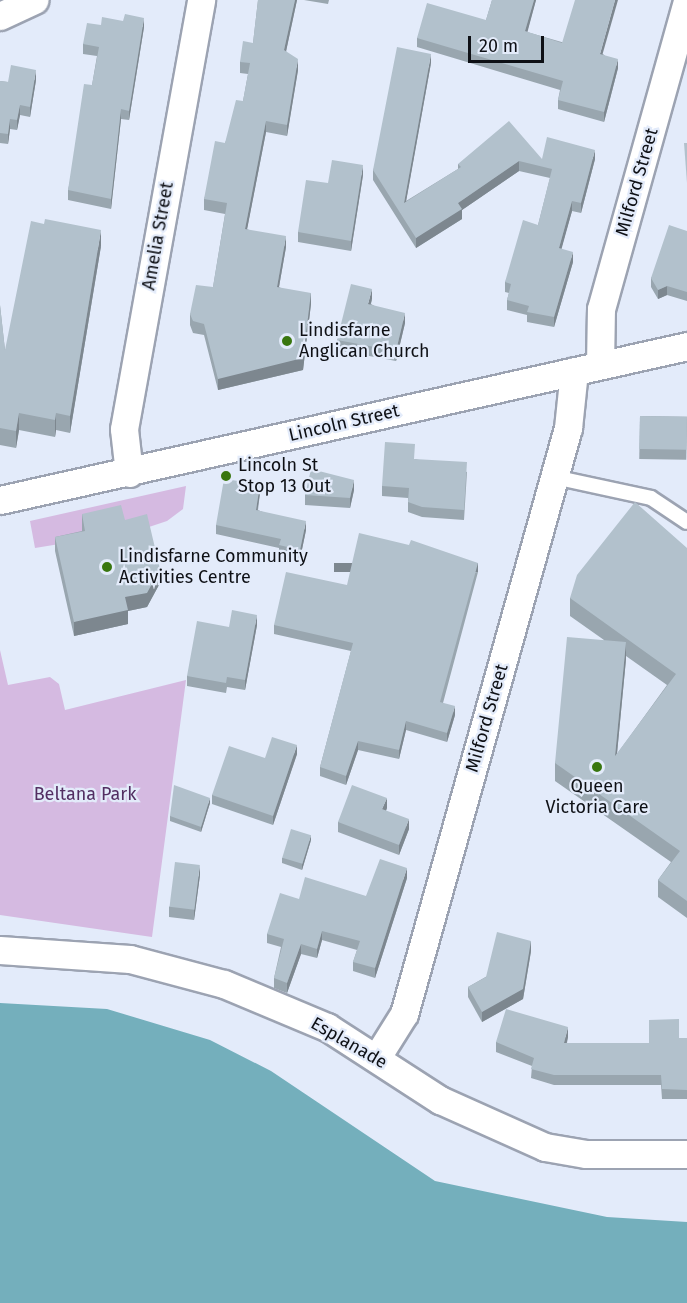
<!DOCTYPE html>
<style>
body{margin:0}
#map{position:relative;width:687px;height:1303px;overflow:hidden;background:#e3ebfa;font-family:"Fira Sans",sans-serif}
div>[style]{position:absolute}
.green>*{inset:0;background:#d5bae1}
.water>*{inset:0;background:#74afbc}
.roads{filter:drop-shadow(2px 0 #9ca3b2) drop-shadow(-2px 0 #9ca3b2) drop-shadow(0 2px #9ca3b2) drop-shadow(0 -2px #9ca3b2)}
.service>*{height:14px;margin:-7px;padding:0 7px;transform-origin:7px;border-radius:7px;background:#fff}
.minor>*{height:27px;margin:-13.5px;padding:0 13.5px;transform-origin:13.5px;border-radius:13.5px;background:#fff}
.wall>*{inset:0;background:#99a6af;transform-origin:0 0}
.shaded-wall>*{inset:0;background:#7d878f;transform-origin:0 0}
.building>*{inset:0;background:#b2c1cc;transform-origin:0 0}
.dots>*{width:16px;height:16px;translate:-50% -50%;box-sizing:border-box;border:3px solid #e3ebfa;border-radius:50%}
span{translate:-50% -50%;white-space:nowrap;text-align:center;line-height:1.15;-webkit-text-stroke:4.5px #e3ebfa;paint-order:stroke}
.street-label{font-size:18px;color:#0e1015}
.poi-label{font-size:18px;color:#0e1015}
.left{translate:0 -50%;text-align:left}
.park-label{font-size:18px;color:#532e62}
.scale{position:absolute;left:468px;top:36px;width:76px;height:27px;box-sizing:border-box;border:3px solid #0e1015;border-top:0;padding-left:8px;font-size:18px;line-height:21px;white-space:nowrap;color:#0e1015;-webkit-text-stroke:4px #e3ebfa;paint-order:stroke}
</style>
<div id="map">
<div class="green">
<div style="clip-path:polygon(186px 486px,183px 509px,167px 521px,125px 535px,82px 528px,84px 540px,35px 548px,30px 521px)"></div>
<div style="clip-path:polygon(0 650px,8px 685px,50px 677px,59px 684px,65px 710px,186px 680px,152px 937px,0 915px)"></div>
</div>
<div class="water">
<div style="clip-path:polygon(0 1003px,107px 1009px,210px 1040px,271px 1071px,435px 1181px,607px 1217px,687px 1222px,687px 1303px,0 1303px)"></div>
</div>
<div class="roads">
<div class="service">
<div style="left:554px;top:477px;width:99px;rotate:12.2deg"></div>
<div style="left:651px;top:498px;width:43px;rotate:33.7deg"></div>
</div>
<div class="minor">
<div style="left:0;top:16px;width:38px;rotate:-25deg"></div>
<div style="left:600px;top:365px;width:56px;rotate:-89deg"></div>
<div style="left:601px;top:309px;width:321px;rotate:-74.4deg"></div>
<div style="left:129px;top:473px;width:44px;rotate:-96.5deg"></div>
<div style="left:124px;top:429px;width:436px;rotate:-79.8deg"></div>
<div style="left:0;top:500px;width:704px;rotate:-12.63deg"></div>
<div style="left:0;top:950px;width:130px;rotate:4deg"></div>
<div style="left:130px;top:959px;width:97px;rotate:14.9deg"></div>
<div style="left:224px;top:984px;width:112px;rotate:22.7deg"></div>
<div style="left:327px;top:1027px;width:135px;rotate:32.9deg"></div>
<div style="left:440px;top:1100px;width:115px;rotate:24.1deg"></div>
<div style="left:545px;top:1147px;width:42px;rotate:9.7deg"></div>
<div style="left:586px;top:1154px;width:101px"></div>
<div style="left:377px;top:1057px;width:51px;rotate:-57.9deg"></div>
<div style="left:404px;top:1014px;width:609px;rotate:-74.37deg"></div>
<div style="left:568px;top:428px;width:57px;rotate:-84deg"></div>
</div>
</div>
<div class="wall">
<div style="clip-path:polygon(258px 0,297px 0,286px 51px,298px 70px,287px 136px,266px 132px,247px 229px,286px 247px,279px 287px,311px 304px,303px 370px,218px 390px,204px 335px,193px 333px,190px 325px,190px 314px,213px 287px,225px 214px,204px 210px,204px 199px,225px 143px,243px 101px,248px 74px,240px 73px,240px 62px,253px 43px)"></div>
<div style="clip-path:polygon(304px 0,329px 0,328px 4px)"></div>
<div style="clip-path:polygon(492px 0,536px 0,527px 32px,603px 54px,618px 68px,604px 122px,558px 109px,558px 100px,560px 90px,417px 47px,417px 38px,486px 20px)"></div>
<div style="clip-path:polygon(101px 25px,144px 27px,129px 120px,121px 119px,111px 209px,68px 200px,68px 190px,92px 85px,97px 56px,83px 54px,83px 44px)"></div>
<div style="clip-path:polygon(431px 63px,406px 201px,458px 169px,458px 164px,542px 159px,595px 159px,581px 213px,572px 211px,561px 249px,573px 262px,554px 327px,527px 322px,527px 315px,507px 310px,507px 300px,509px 293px,505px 292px,505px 282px,538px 225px,550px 178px,519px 171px,462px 210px,462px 219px,416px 248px,373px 180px,373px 170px)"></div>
<div style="clip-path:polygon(36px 80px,30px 117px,20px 115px,17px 130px,10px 129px,8px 144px,0 143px,0 81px,8px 82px)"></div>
<div style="clip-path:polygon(363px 175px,351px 251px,298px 242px,298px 232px,328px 183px)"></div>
<div style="clip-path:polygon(687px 231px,687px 301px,667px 295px,658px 299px,651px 287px,651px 278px)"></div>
<div style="clip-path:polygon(101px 246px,70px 433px,56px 430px,55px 437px,19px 430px,16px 448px,0 445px,0 305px,5px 350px)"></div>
<div style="clip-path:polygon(372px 299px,371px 304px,405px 323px,396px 361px,337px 350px,337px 340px)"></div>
<div style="left:640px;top:416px;width:47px;height:43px;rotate:1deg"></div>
<div style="clip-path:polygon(415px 459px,467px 472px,464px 520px,422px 517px,408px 512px,408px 498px,382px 496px,382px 486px)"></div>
<div style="clip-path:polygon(354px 490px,350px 508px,305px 505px,305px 495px)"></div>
<div style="clip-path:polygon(260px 493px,258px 510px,306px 530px,300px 559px,279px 555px,279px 548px,216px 534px,216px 525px)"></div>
<div style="clip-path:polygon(82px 514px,125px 520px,160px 583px,147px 607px,128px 611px,128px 624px,74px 636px,55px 551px,55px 537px,82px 531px)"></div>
<div style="clip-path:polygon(evenodd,687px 548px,687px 918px,658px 897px,658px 880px,671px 862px,555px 781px,555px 763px,604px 640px,570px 616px,570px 598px,687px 548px,626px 656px,667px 685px,617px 754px,626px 659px,626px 656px)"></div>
<div style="clip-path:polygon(478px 572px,443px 703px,455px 715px,447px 742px,406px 730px,399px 759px,358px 750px,346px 785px,320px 776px,320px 767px,351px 651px,274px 634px,274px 625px,347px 585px)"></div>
<div style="clip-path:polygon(257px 625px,245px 690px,227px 687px,226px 693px,187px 686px,187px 676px,229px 627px)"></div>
<div style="clip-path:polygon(297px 754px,273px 825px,212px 804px,212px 795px,265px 758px)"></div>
<div style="clip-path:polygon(210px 803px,201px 832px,170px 821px,170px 816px)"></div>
<div style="clip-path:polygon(387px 808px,386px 811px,409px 829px,399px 855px,338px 832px,338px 822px)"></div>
<div style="clip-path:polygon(311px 840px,302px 870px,282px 863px,282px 858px)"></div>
<div style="clip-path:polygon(200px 875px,194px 920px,169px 917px,169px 907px)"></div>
<div style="clip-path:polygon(407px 878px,375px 978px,353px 971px,353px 962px,357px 950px,322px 940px,317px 958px,301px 954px,287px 993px,274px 988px,274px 978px,281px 947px,267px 943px,267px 934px,299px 899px,366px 896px)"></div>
<div style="clip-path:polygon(531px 951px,523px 999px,482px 1022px,468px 997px,468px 987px)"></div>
<div style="clip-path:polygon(568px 1037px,567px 1043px,649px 1043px,679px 1038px,687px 1038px,687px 1099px,662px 1099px,661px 1085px,554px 1085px,531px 1078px,532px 1066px,496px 1052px,496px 1042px)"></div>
</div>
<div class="shaded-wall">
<div style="clip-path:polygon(295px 0,297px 0,284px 61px,284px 50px)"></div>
<div style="clip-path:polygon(534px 0,536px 0,525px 41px,525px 31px)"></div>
<div style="clip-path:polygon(615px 0,618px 0,600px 63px,600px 54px)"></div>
<div style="clip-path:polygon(144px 18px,144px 27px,129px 120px,129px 111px)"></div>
<div style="clip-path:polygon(431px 54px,431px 63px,404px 213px,404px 203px)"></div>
<div style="clip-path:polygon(298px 59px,298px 70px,287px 136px,287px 125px)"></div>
<div style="clip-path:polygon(618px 59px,618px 68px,604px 122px,604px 112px)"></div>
<div style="clip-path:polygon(36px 70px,36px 80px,30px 117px,30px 107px)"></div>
<div style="clip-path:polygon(20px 105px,20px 115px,17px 130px,17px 120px)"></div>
<div style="clip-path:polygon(121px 109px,121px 119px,111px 209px,111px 199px)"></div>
<div style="clip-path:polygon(10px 119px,10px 129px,8px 144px,8px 134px)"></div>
<div style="clip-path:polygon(266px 121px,266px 132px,245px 240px,245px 229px)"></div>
<div style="clip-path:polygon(595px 150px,595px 159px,581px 213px,581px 203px)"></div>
<div style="clip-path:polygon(519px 161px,519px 171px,462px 210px,462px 219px,416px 248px,416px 238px,458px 203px)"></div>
<div style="clip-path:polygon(363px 165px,363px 175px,351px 251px,351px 241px)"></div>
<div style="clip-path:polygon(572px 201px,572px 211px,559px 258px,559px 248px)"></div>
<div style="clip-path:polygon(101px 230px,101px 246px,70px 433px,70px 416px)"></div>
<div style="clip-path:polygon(286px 236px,286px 247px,277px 298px,277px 287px)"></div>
<div style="clip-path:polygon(573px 252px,573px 262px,554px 327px,554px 317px)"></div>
<div style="clip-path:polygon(667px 286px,667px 295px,658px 299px,658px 290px)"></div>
<div style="clip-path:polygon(372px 289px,372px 299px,368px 313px,368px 304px)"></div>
<div style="clip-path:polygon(311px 293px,311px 304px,303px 370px,218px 390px,218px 379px)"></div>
<div style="clip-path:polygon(405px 313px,405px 323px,396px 361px,396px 351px)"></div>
<div style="clip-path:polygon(19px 413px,19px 430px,16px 448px,16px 431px)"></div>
<div style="clip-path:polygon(56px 413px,56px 430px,55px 437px,55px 420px)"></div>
<div style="clip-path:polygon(354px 480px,354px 490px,350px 508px,350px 498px)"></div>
<div style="clip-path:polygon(260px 484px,260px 493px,256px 519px,256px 510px)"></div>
<div style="clip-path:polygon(306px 521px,306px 530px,300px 559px,300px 550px)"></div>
<div style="left:478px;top:563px;width:9px;height:144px;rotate:90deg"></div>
<div style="clip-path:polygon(160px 569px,160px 583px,147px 607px,128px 611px,128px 624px,74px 636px,74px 622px,125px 597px)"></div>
<div style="clip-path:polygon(257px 615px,257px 625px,245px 690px,245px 680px)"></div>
<div style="clip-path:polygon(626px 642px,626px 659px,615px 774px,615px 756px)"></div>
<div style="clip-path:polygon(455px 706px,455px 715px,447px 742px,447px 733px)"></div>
<div style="clip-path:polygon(406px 721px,406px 730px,399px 759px,399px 750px)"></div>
<div style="clip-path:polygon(358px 741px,358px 750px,346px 785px,346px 776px)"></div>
<div style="clip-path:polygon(297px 745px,297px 754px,273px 825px,273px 816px)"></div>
<div style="clip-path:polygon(210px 798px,210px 803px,201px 832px,201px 827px)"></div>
<div style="clip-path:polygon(387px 798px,387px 808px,382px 819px,382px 809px)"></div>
<div style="clip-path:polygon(409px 819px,409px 829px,399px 855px,399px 845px)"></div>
<div style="clip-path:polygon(311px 835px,311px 840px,302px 870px,302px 865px)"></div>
<div style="clip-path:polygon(200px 865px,200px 875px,194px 920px,194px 910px)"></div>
<div style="clip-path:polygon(407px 868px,407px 878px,375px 978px,375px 968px)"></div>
<div style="clip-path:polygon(322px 931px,322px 940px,317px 958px,317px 949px)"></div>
<div style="clip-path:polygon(531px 941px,531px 951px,523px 999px,482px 1022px,482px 1012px)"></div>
<div style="clip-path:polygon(301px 944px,301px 954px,287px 993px,287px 983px)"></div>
<div style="clip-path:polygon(568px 1027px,568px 1037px,564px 1053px,564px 1043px)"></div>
</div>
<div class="building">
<div style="clip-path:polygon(258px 0,295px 0,284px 50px,298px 59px,287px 125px,266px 121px,245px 229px,286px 236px,277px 287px,311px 293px,303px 358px,218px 379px,204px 324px,193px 321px,190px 314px,196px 285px,213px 287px,227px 203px,204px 199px,215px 141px,225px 143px,236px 100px,243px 101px,250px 63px,240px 62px,243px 41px,253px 43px)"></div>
<div style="clip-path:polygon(492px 0,534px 0,525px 31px,562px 43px,575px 0,615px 0,600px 54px,618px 59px,604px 112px,558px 100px,563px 81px,417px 38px,427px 3px,486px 20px)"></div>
<div style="clip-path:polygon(125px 14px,144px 18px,129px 111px,121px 109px,111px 199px,68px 190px,84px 84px,92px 85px,99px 47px,83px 44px,87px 23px,101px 25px,102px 17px,123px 21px)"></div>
<div style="clip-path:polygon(397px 47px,431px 54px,404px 203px,461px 167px,458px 164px,509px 121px,542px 159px,547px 137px,595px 150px,581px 203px,572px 201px,559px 248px,573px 252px,554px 317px,527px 312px,529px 306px,507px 300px,511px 284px,505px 282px,523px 220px,538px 225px,552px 169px,519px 161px,458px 203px,462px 209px,416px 238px,373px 170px)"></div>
<div style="clip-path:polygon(11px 65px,36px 70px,30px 107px,20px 105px,17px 120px,10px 119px,8px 134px,0 133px,0 81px,8px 82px)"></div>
<div style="clip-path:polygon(684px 143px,687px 143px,687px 183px)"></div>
<div style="clip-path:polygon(332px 160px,363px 165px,351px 241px,298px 232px,306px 180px,328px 183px)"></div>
<div style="clip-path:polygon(45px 219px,101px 230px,70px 416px,56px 413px,55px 420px,19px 413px,16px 431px,0 428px,0 305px,5px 350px,31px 221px,44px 224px)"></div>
<div style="clip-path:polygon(669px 225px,687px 231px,687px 292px,667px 286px,658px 290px,651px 278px)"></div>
<div style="clip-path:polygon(351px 284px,372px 289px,368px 304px,405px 313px,396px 351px,337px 340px)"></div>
<div style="left:640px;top:416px;width:47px;height:33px;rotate:1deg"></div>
<div style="clip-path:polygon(385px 442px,415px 444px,414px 459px,467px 462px,464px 510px,422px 507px,408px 502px,409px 488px,382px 486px)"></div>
<div style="clip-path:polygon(311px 469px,354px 480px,350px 498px,305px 495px)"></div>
<div style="clip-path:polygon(224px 479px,260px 484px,256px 510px,306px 521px,300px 550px,279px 545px,281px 539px,216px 525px)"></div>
<div style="clip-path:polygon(635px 502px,687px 548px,687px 901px,658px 880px,680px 851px,555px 763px,567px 637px,626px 642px,615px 756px,676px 674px,570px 598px,577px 575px)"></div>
<div style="clip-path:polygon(121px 505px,125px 520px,147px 514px,160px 569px,147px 593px,125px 597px,128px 610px,74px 622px,55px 537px,85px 531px,82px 514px)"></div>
<div style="clip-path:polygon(359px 533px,409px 545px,411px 540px,478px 563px,440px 702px,455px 706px,447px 733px,406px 721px,399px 750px,358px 741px,346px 776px,320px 767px,353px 643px,274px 625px,286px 572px,347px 585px)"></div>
<div style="clip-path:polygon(232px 610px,257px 615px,245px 680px,227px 677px,226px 683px,187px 676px,197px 621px,229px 627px)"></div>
<div style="clip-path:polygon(272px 737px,297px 745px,273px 816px,212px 795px,229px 746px,265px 758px)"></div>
<div style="clip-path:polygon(174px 785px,210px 798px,201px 827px,170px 816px)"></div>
<div style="clip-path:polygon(352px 785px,387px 798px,382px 809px,409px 819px,399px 845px,338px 822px)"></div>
<div style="left:291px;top:829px;width:21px;height:30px;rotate:17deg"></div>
<div style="clip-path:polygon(380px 859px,407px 868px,375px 968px,353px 962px,360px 941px,322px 931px,317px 949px,301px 944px,287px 983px,274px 978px,284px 939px,267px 934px,280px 893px,299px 899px,305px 877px,366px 896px)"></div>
<div style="left:175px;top:862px;width:25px;height:45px;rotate:7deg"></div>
<div style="clip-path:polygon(497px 932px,531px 941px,523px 989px,482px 1012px,468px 987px,486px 977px)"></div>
<div style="clip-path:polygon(506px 1009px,568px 1027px,564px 1043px,649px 1043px,649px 1020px,679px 1019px,679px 1038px,687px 1038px,687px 1090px,662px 1089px,661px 1075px,554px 1075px,531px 1069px,534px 1058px,496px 1042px)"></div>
</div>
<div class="dots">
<div style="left:287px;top:341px;background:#39760f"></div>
<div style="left:226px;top:476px;background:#39760f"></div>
<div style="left:107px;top:567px;background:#39760f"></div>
<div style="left:597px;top:767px;background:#39760f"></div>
</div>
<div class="street-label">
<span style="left:637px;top:182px;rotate:-74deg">Milford Street</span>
<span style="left:158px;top:236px;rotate:-80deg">Amelia Street</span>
<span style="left:344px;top:423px;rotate:-13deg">Lincoln Street</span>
<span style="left:487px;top:718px;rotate:-74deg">Milford Street</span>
<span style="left:349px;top:1043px;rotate:30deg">Esplanade</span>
</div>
<div class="poi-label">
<span class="left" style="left:299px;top:341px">Lindisfarne<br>Anglican Church</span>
<span class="left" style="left:238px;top:476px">Lincoln St<br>Stop 13 Out</span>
<span class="left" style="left:119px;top:567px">Lindisfarne Community<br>Activities Centre</span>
<span style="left:597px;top:797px">Queen<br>Victoria Care</span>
</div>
<div class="park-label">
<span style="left:85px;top:794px">Beltana Park</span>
</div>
<div class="scale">20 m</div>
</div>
